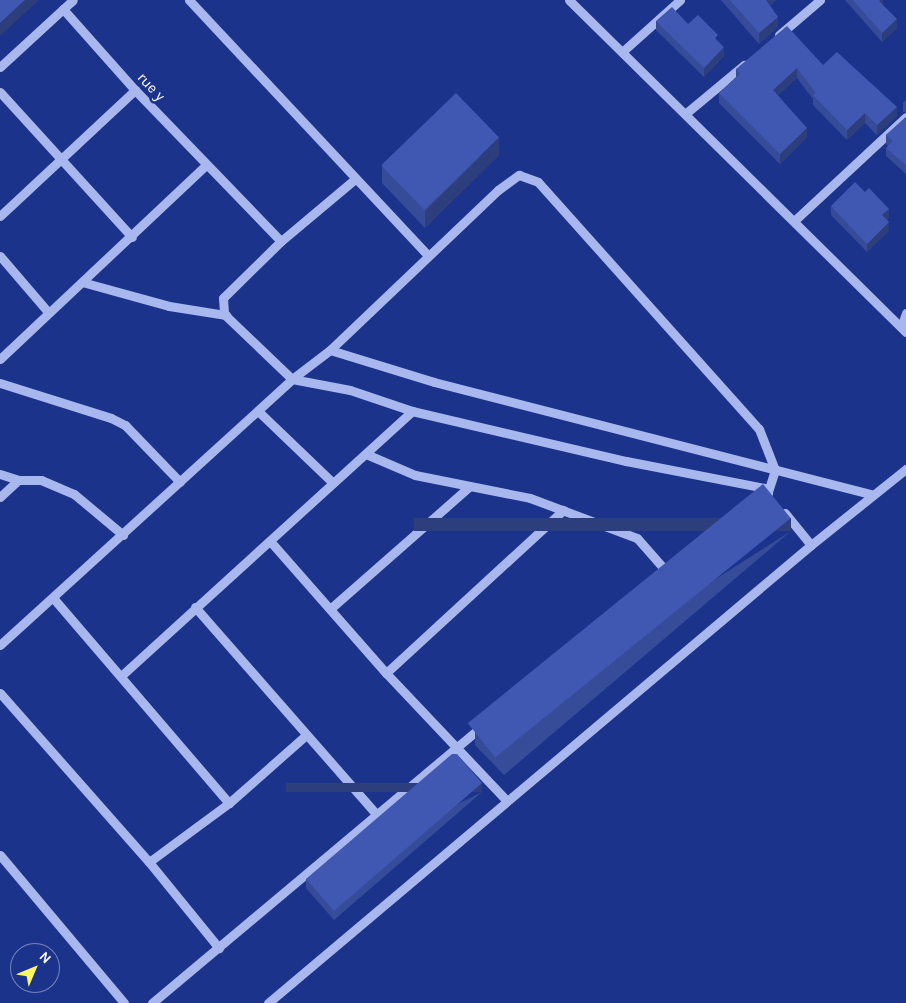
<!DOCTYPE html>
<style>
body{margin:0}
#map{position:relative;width:906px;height:1003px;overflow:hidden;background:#1c338c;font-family:Karla,sans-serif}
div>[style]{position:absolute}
.minor>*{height:9px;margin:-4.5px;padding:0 4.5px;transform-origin:4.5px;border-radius:4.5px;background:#a8b7ed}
.wall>*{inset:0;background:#374c99}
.shaded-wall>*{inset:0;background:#2d3e7d;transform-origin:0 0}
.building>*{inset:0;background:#4058b2;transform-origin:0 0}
span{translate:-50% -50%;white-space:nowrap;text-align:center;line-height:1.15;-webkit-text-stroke:5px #1c338c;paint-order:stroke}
.street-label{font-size:15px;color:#fff}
.north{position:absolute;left:10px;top:943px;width:50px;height:50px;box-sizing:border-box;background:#1c338c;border:1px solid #7785ba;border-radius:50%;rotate:45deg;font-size:14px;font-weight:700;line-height:20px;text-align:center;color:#fff}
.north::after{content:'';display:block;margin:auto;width:18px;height:22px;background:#fef565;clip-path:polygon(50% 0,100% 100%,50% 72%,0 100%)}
</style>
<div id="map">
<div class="minor">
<div style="left:189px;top:0;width:349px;rotate:46.9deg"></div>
<div style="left:569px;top:0;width:473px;rotate:44.6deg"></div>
<div style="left:63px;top:9px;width:13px;rotate:-42deg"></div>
<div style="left:779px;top:35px;width:54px;rotate:-40.5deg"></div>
<div style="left:622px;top:52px;width:78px;rotate:-41.9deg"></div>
<div style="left:0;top:67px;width:86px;rotate:-42.6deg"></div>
<div style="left:63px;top:9px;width:108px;rotate:48.4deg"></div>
<div style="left:135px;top:90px;width:210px;rotate:46deg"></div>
<div style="left:0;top:92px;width:196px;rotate:47.7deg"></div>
<div style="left:685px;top:114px;width:77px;rotate:-39.7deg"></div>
<div style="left:355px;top:179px;width:97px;rotate:140deg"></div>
<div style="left:281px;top:241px;width:81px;rotate:135.5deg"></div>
<div style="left:223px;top:298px;width:16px;rotate:86deg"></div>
<div style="left:224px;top:314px;width:94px;rotate:43.7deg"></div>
<div style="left:292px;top:379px;width:59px;rotate:10.7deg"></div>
<div style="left:350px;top:390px;width:65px;rotate:18.7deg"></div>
<div style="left:412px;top:411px;width:220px;rotate:13.2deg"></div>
<div style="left:626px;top:461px;width:142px;rotate:11deg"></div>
<div style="left:765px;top:488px;width:6px;rotate:59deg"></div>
<div style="left:0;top:216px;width:185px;rotate:-43deg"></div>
<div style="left:794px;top:221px;width:153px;rotate:-42.9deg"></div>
<div style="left:0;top:256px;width:74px;rotate:49.4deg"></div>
<div style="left:82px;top:282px;width:90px;rotate:15.4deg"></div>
<div style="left:169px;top:306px;width:58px;rotate:9deg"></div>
<div style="left:901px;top:327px;width:15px;rotate:-70deg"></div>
<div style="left:330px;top:350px;width:109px;rotate:17.1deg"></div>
<div style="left:434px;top:382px;width:453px;rotate:14.4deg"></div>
<div style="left:0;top:359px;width:283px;rotate:-43.3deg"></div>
<div style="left:0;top:383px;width:116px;rotate:17.5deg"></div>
<div style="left:111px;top:418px;width:16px;rotate:27deg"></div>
<div style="left:125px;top:425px;width:79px;rotate:46deg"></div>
<div style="left:258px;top:411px;width:104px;rotate:43.8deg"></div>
<div style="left:366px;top:454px;width:53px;rotate:23.2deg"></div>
<div style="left:415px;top:475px;width:117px;rotate:11.3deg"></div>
<div style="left:530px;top:498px;width:114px;rotate:20.5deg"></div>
<div style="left:637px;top:538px;width:44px;rotate:48.7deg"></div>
<div style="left:0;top:474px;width:19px;rotate:18deg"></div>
<div style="left:18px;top:480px;width:23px"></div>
<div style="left:41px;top:480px;width:36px;rotate:23deg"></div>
<div style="left:74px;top:494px;width:64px;rotate:39.9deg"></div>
<div style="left:0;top:497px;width:25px;rotate:-43deg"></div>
<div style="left:785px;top:513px;width:41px;rotate:50.9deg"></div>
<div style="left:270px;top:541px;width:176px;rotate:48.7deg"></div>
<div style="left:386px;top:673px;width:176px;rotate:46.6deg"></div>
<div style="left:54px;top:599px;width:269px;rotate:49.4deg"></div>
<div style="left:195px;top:607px;width:275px;rotate:48.8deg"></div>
<div style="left:330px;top:609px;width:186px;rotate:-41.3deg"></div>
<div style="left:0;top:645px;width:395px;rotate:-42.3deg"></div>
<div style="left:292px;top:379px;width:48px;rotate:-37.3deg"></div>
<div style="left:330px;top:350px;width:232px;rotate:-43.6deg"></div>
<div style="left:498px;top:190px;width:26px;rotate:-36deg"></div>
<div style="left:519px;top:175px;width:20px;rotate:20deg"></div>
<div style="left:538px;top:182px;width:331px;rotate:48.2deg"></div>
<div style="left:759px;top:429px;width:44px;rotate:68.7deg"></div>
<div style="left:775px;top:470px;width:23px;rotate:108deg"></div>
<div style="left:386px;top:673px;width:241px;rotate:-42.6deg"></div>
<div style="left:121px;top:676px;width:394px;rotate:-42.3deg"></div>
<div style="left:0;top:693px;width:225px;rotate:48.6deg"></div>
<div style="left:149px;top:862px;width:111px;rotate:50.9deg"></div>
<div style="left:0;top:855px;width:193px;rotate:50deg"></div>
<div style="left:149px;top:862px;width:99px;rotate:-36.4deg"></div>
<div style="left:229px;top:803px;width:103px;rotate:-41.4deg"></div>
<div style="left:152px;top:1003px;width:498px;rotate:-40deg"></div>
<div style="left:268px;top:1003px;width:710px;rotate:-40.15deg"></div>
<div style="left:811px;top:545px;width:122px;rotate:-38.7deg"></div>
</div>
<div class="wall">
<div style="clip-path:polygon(721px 0,776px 0,770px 6px,778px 27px,759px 44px)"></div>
<div style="clip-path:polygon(845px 0,883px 0,883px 5px,897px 28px,882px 42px)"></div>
<div style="clip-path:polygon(656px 21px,688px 24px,724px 56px,704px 77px,656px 30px)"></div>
<div style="clip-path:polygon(823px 65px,897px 116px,877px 135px,865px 123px,847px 140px,813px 105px,813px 99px,797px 78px,778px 95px,807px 137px,780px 164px,719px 103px,719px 93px,736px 77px,736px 69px)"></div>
<div style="clip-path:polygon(906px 100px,906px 112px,903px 112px,903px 103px)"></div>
<div style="clip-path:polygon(906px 117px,906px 174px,886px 156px,886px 148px,888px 146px,886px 144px,886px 135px)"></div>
<div style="clip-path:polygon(499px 155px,425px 228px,382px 183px,382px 166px)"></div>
<div style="clip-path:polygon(831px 206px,889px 217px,887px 220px,889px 231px,867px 252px,831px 215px)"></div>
<div style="clip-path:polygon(791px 531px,504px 775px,475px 745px,475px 732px)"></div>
<div style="clip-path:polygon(482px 792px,334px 920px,306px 888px,306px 879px)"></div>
</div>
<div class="shaded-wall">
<div style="clip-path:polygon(25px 0,39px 0,0 36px,0 23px)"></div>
<div style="clip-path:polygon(766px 0,776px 0,766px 10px)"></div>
<div style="clip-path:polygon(880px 0,883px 0,883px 6px,879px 1px)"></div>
<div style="clip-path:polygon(778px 17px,778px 27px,759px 44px,759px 33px)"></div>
<div style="clip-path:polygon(897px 19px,897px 28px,882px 42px,882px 33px)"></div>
<div style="clip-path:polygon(724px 47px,724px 56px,704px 77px,704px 68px)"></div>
<div style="clip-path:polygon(797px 68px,797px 78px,773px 100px,773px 90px)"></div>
<div style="clip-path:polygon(897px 107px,897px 116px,877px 135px,877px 125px)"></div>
<div style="clip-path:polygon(865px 113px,865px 123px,847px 140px,847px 130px)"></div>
<div style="clip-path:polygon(807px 128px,807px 137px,780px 164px,780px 154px)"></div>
<div style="clip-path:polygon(499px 138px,499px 155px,425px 228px,425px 211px)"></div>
<div style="clip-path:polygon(889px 209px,889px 217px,882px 224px,882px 215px)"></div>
<div style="clip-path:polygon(889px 222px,889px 231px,867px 252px,867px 244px)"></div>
<div style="left:791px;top:518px;width:13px;height:377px;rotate:90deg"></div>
<div style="left:482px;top:783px;width:9px;height:196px;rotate:90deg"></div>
</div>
<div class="building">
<div style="clip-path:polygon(0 0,25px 0,0 23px)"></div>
<div style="clip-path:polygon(730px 0,766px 0,778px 17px,759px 33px)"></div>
<div style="clip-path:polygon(853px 0,880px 0,879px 1px,897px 19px,882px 33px)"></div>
<div style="clip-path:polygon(672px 7px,688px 24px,698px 15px,718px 35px,715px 38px,724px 47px,704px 68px,656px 21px)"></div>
<div style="clip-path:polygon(787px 26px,823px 65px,837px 52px,897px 107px,877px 125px,865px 113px,847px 130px,813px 95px,816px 93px,797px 68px,773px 90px,807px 128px,780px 154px,719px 93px,740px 74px,736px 69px)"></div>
<div style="left:456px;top:93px;width:62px;height:104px;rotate:46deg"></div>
<div style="clip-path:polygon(906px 117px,906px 165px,886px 148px,893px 141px,886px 135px)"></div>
<div style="clip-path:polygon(855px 182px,865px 192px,869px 188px,889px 209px,882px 215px,889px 222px,867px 244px,831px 206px)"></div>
<div style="left:763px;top:484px;width:44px;height:380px;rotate:51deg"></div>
<div style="clip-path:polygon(452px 754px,457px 754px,482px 783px,334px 911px,306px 879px)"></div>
</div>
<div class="street-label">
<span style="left:151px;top:87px;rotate:47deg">rue y</span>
</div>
<div class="north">N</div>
</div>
